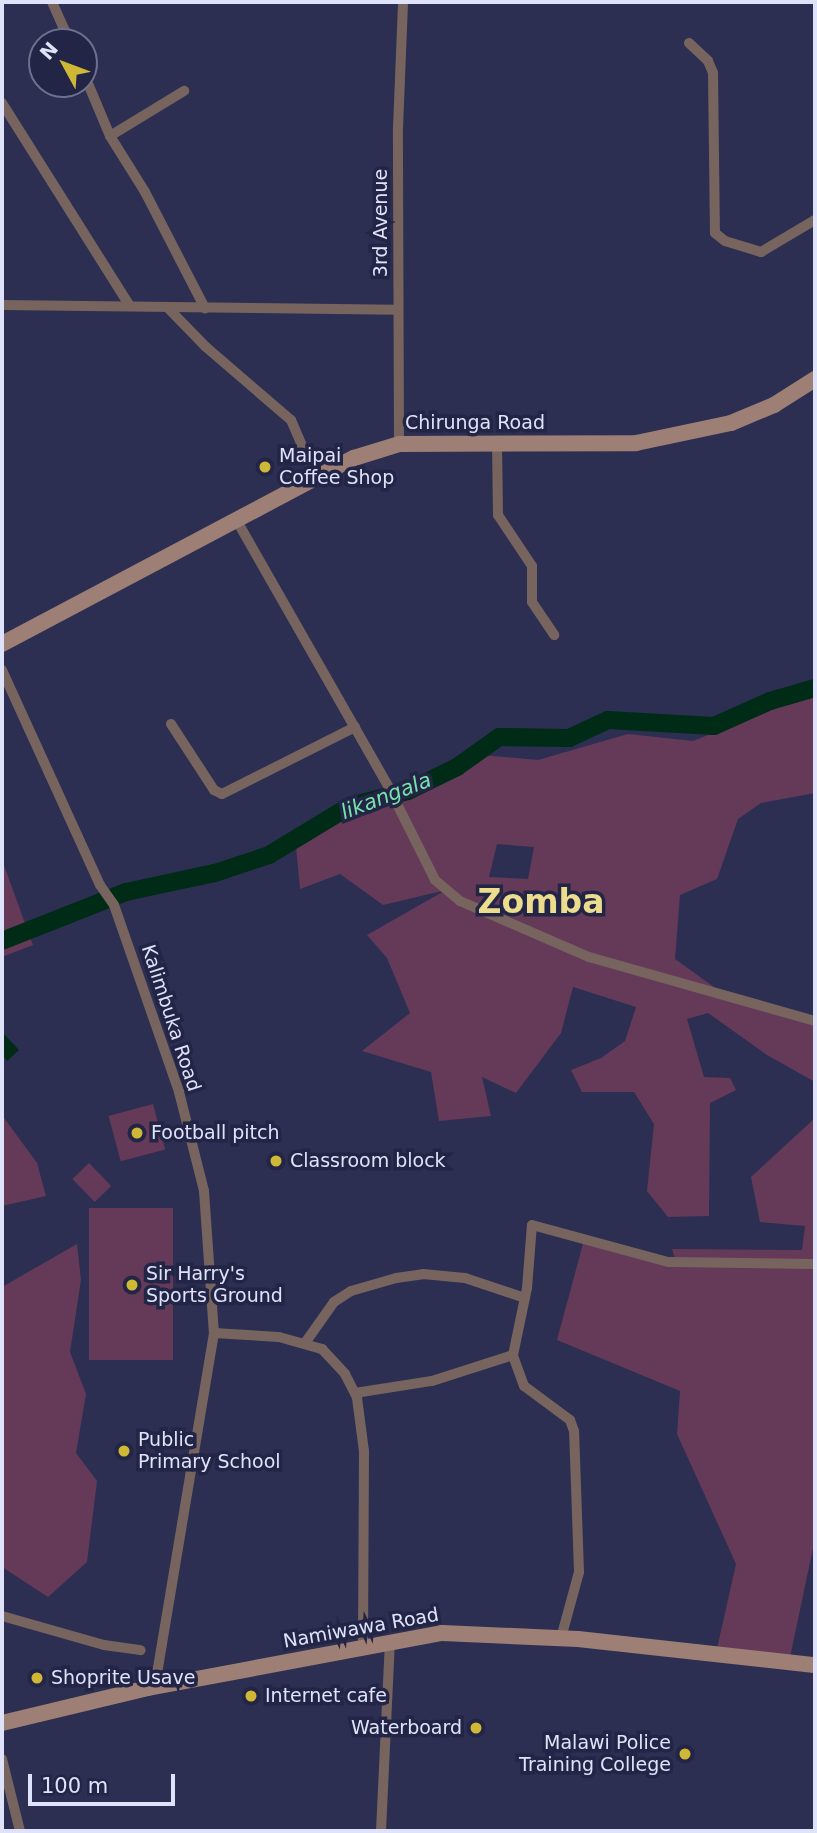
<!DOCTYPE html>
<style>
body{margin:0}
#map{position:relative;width:817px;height:1833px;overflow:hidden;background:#2c2f51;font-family:"DejaVu Sans",sans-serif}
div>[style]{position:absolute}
.green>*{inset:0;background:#643a58;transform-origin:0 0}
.water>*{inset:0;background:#002b16}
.river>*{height:18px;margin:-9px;padding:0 9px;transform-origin:9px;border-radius:9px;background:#002b16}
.street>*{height:10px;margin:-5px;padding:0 5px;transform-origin:5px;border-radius:5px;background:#77645e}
.secondary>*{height:16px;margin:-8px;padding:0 8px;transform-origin:8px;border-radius:8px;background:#9d7f75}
.dots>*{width:19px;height:19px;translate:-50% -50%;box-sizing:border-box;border:4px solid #232546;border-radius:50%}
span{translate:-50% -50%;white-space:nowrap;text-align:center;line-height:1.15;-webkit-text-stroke:7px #232546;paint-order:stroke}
.street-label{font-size:19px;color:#dfe3f9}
.poi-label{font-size:19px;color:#dfe3f9}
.left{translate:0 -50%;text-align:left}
.right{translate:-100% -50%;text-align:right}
.water-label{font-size:21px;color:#76e4a9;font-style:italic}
.town-label{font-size:33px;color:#ecdc8d;font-weight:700}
.frame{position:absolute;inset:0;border:4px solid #dfe3f9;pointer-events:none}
.north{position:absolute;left:28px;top:28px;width:70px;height:70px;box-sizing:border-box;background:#232546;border:2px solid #6e718e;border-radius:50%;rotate:311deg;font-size:19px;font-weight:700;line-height:28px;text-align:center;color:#dfe3f9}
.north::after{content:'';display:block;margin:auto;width:24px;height:32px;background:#d0b837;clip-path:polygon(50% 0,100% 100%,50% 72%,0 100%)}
.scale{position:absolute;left:28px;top:1774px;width:147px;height:32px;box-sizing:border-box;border:4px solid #dfe3f9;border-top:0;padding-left:9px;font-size:21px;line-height:24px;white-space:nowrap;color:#dfe3f9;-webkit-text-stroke:5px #232546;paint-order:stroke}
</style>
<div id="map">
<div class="green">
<div style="clip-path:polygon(evenodd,815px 693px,815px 793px,761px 803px,738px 819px,717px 879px,680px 895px,675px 959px,721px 992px,815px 1019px,815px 1082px,767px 1055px,708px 1013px,687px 1019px,704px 1077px,730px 1078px,736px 1090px,710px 1103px,709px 1216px,668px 1217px,647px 1191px,654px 1124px,634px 1092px,582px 1092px,571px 1070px,601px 1058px,625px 1041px,636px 1007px,573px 987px,561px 1033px,516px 1093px,482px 1077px,491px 1116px,439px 1121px,431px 1072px,362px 1051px,410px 1013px,387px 958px,367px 935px,446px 890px,383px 905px,340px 874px,300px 889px,296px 846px,317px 830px,421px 793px,481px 755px,538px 760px,628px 734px,693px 741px,815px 693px,497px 844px,534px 847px,528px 879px,489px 877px,497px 844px)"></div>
<div style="clip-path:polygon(2px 860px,33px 945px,2px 957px)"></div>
<div style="left:153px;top:1104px;width:47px;height:46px;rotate:75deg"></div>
<div style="clip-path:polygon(2px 1115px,37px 1163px,46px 1196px,2px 1206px)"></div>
<div style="clip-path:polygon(815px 1118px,815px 1539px,789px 1662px,716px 1653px,736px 1564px,677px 1434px,680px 1391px,557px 1340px,584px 1240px,677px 1265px,672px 1249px,802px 1250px,805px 1226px,760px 1222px,751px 1177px)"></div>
<div style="left:89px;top:1163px;width:32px;height:23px;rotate:46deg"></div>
<div style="left:173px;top:1208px;width:152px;height:84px;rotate:90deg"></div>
<div style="clip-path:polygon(77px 1244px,81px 1280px,70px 1352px,86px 1394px,76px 1453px,97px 1481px,87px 1562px,48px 1597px,2px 1567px,2px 1287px)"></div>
</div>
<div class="water">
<div style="clip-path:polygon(2px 1032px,19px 1050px,7px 1061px,2px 1055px)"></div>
</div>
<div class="river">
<div style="left:2px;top:941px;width:133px;rotate:-21.6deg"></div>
<div style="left:126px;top:892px;width:91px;rotate:-12.1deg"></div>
<div style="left:215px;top:873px;width:57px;rotate:-18.4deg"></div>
<div style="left:269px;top:855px;width:95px;rotate:-31.2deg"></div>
<div style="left:350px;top:806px;width:60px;rotate:-14.5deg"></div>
<div style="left:408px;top:791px;width:55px;rotate:-26.1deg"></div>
<div style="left:457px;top:767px;width:52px;rotate:-35.5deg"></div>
<div style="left:499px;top:737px;width:70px;rotate:0.8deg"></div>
<div style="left:569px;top:738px;width:43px;rotate:-24.8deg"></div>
<div style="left:608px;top:720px;width:106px;rotate:3.2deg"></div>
<div style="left:714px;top:726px;width:61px;rotate:-24.1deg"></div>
<div style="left:770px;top:701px;width:47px;rotate:-16.1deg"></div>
</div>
<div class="street">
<div style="left:52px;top:2px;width:44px;rotate:65.8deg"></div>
<div style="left:689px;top:43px;width:26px;rotate:43deg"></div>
<div style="left:708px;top:61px;width:13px;rotate:67deg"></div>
<div style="left:713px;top:73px;width:160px;rotate:89.3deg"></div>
<div style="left:715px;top:233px;width:13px;rotate:39deg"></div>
<div style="left:725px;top:241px;width:38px;rotate:17deg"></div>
<div style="left:761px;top:252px;width:63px;rotate:-30.7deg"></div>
<div style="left:84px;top:74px;width:67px;rotate:67.2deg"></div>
<div style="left:110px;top:136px;width:66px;rotate:58deg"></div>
<div style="left:145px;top:192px;width:131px;rotate:62.7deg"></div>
<div style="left:2px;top:103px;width:239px;rotate:57.8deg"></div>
<div style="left:110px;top:136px;width:87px;rotate:-31.3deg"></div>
<div style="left:2px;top:305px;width:396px;rotate:0.7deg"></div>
<div style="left:169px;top:309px;width:53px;rotate:45.8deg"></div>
<div style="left:206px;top:347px;width:112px;rotate:40.7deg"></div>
<div style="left:291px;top:420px;width:63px;rotate:66.7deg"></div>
<div style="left:497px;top:443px;width:72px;rotate:89.2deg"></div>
<div style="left:498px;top:515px;width:61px;rotate:56.3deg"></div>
<div style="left:532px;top:566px;width:36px;rotate:90deg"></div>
<div style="left:532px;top:602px;width:40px;rotate:56deg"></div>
<div style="left:399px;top:444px;width:316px;rotate:-90.2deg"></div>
<div style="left:398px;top:128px;width:126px;rotate:-87.7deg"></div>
<div style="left:237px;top:521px;width:307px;rotate:60.3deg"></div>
<div style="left:389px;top:788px;width:103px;rotate:63.4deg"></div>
<div style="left:435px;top:880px;width:33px;rotate:40deg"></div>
<div style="left:460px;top:901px;width:141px;rotate:23.5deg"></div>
<div style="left:589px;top:957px;width:235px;rotate:15.8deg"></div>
<div style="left:2px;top:670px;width:236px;rotate:65.5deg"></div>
<div style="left:100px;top:885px;width:24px;rotate:55deg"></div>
<div style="left:114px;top:905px;width:198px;rotate:70.8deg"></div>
<div style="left:179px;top:1092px;width:102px;rotate:75.8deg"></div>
<div style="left:204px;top:1191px;width:142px;rotate:86deg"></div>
<div style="left:214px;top:1333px;width:340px;rotate:99.5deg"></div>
<div style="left:158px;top:1668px;width:22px;rotate:117deg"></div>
<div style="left:171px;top:724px;width:79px;rotate:56.9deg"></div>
<div style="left:214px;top:790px;width:9px;rotate:27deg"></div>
<div style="left:222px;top:794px;width:149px;rotate:-26.7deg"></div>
<div style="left:214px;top:1333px;width:65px;rotate:3.5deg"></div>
<div style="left:279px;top:1337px;width:45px;rotate:15.6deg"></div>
<div style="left:322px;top:1349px;width:34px;rotate:47deg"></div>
<div style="left:345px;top:1374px;width:27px;rotate:63deg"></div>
<div style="left:357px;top:1398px;width:53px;rotate:82.5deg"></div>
<div style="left:364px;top:1451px;width:194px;rotate:90.3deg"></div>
<div style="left:305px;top:1343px;width:50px;rotate:-54.7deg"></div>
<div style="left:334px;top:1302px;width:20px;rotate:-33deg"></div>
<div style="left:351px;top:1291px;width:47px;rotate:-16.1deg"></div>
<div style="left:396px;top:1278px;width:27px;rotate:-8deg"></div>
<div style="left:423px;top:1274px;width:42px;rotate:5.4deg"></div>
<div style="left:465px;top:1278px;width:63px;rotate:18.4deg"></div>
<div style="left:355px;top:1393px;width:78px;rotate:-8.9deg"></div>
<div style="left:432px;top:1381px;width:85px;rotate:-17.8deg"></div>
<div style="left:2px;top:1616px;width:106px;rotate:15.9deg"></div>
<div style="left:104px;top:1645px;width:37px;rotate:8deg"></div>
<div style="left:561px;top:1638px;width:68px;rotate:-74.7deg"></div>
<div style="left:579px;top:1572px;width:141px;rotate:-92deg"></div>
<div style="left:574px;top:1431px;width:12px;rotate:-110deg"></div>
<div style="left:570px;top:1420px;width:57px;rotate:-143.5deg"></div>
<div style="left:524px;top:1386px;width:33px;rotate:-110deg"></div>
<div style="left:513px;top:1355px;width:68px;rotate:-78.2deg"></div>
<div style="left:527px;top:1288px;width:63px;rotate:-85.5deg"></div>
<div style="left:532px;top:1225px;width:141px;rotate:15.2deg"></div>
<div style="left:668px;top:1262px;width:147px;rotate:0.8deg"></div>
<div style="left:2px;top:1759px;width:74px;rotate:76deg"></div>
<div style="left:381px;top:1831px;width:189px;rotate:-87.3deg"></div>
</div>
<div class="secondary">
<div style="left:2px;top:644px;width:398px;rotate:-27.9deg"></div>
<div style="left:354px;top:458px;width:47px;rotate:-17.3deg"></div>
<div style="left:399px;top:444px;width:237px;rotate:-0.2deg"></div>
<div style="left:636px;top:443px;width:97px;rotate:-11.9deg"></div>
<div style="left:731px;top:423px;width:47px;rotate:-22.7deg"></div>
<div style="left:774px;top:405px;width:49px;rotate:-32.4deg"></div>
<div style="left:2px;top:1723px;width:150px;rotate:-13.5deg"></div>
<div style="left:148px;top:1688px;width:299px;rotate:-10.6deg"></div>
<div style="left:442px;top:1633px;width:136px;rotate:2.5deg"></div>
<div style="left:578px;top:1639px;width:238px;rotate:6.3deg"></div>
</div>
<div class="dots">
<div style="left:265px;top:467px;background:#d0b837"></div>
<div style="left:137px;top:1133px;background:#d0b837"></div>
<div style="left:276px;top:1161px;background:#d0b837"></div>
<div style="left:132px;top:1285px;background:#d0b837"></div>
<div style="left:124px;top:1451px;background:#d0b837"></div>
<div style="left:37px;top:1678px;background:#d0b837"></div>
<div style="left:251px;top:1696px;background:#d0b837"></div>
<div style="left:476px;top:1728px;background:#d0b837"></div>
<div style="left:685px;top:1754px;background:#d0b837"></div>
</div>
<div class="street-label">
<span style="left:381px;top:223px;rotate:-90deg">3rd Avenue</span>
<span style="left:475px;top:423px">Chirunga Road</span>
<span style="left:171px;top:1018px;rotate:72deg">Kalimbuka Road</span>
<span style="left:361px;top:1628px;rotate:-10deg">Namiwawa Road</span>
</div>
<div class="poi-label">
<span class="left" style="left:279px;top:467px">Maipai<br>Coffee Shop</span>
<span class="left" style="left:151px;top:1133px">Football pitch</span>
<span class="left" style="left:290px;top:1161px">Classroom block</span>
<span class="left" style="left:146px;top:1285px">Sir Harry's<br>Sports Ground</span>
<span class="left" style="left:138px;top:1451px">Public<br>Primary School</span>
<span class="left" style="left:51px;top:1678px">Shoprite Usave</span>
<span class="left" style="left:265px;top:1696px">Internet cafe</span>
<span class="right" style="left:462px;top:1728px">Waterboard</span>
<span class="right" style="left:671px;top:1754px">Malawi Police<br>Training College</span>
</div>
<div class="water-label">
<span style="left:386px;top:796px;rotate:-21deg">likangala</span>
</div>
<div class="town-label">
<span style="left:541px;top:902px">Zomba</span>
</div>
<div class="frame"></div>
<div class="north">N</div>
<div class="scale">100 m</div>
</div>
